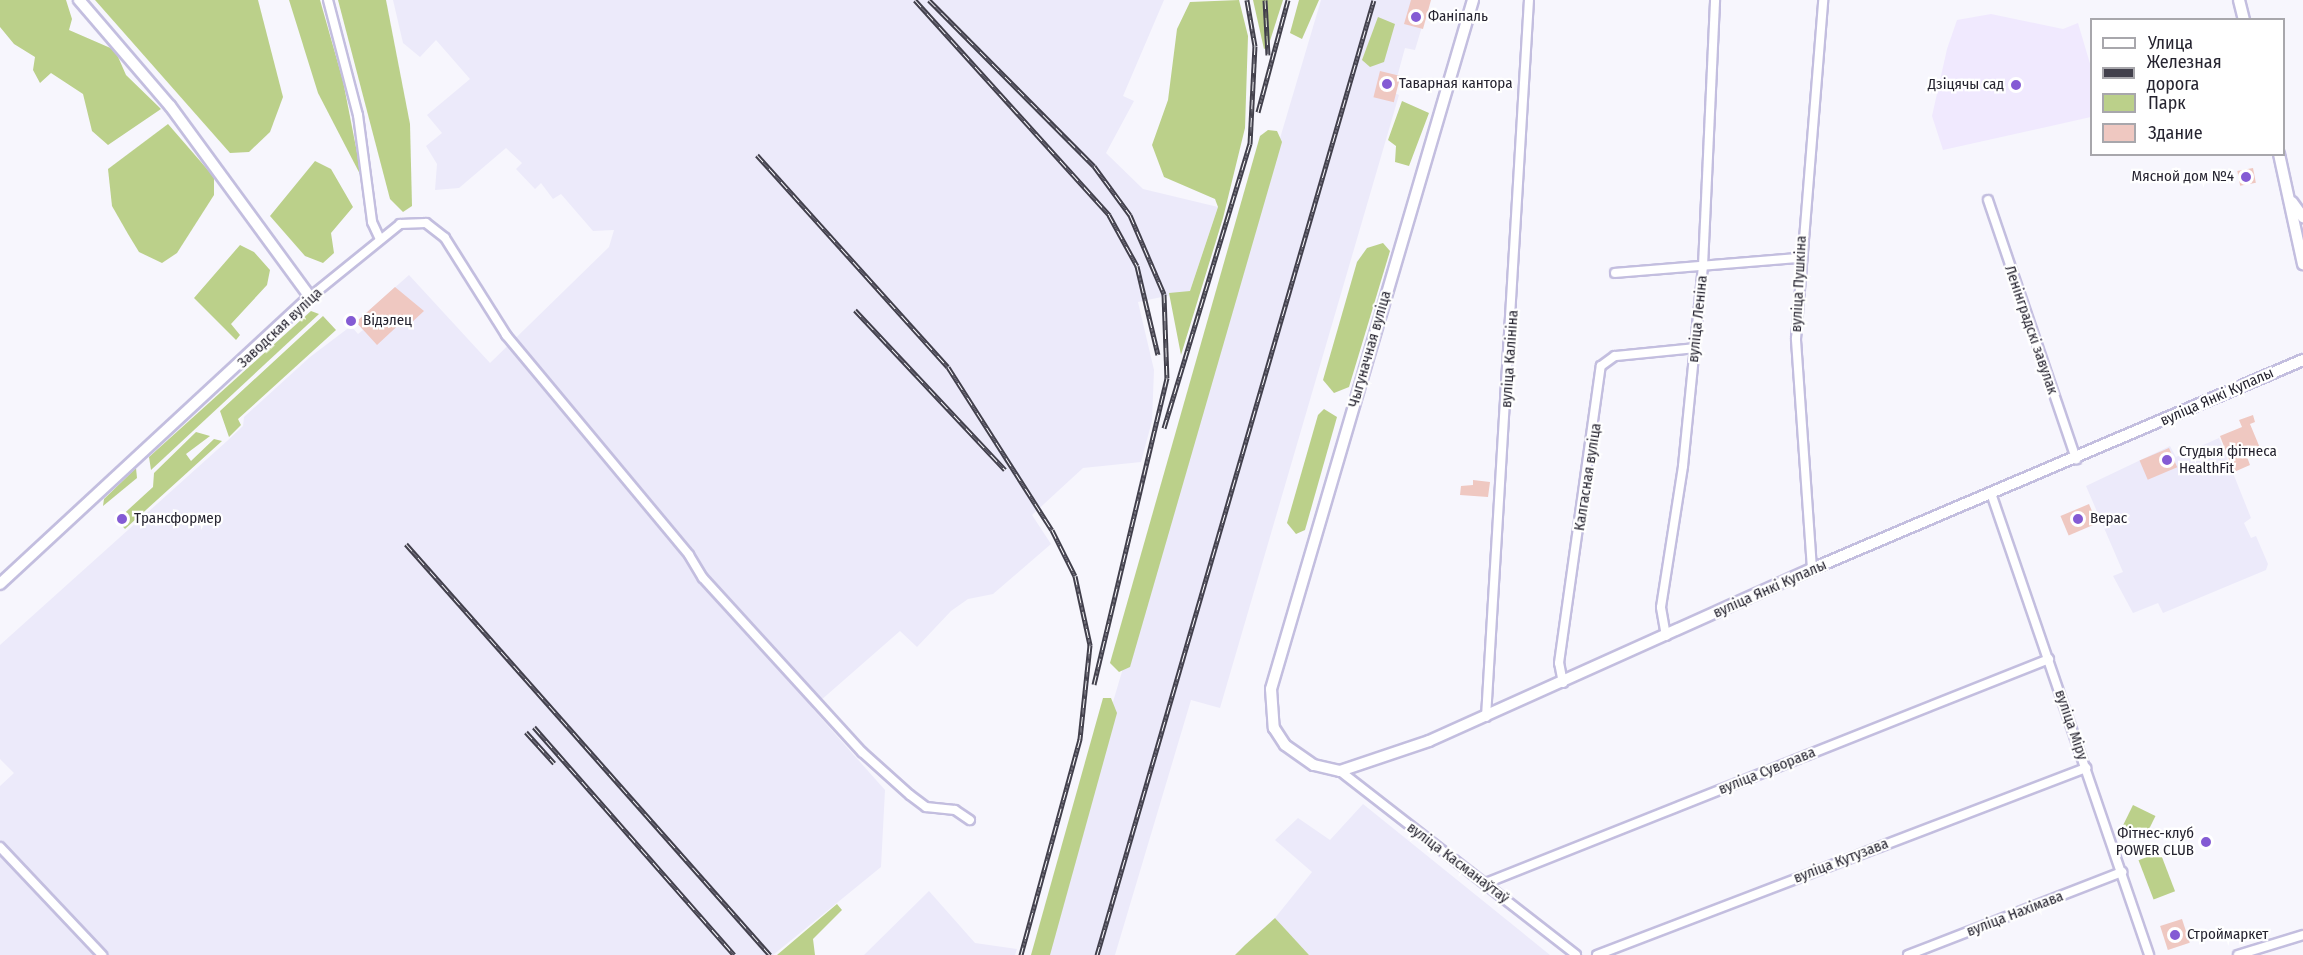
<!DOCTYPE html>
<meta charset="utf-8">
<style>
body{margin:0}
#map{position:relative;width:2303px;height:955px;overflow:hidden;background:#f7f6fd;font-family:"Fira Sans Condensed",sans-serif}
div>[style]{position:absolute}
.built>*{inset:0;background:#eceafa}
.education>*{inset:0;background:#f0e9fe}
.green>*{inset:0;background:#bbd08a;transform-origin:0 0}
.building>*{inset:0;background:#efc8c1;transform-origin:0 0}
.roads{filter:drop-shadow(2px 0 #c3bedf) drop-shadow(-2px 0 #c3bedf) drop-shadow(0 2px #c3bedf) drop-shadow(0 -2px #c3bedf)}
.street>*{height:8px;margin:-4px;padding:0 4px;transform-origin:4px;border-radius:4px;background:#fff}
.secondary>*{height:10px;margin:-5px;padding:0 5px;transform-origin:5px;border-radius:5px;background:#fff}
.rail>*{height:5px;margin-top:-2.5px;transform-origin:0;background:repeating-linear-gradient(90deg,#fff 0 9px,#42404c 0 18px);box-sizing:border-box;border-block:2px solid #42404c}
.dots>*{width:16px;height:16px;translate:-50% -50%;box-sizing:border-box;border:3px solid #fff;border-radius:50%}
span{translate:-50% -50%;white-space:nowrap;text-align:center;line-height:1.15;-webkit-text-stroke:4.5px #fff;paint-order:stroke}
.poi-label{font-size:15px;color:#262430}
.left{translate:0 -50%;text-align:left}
.right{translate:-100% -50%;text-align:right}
.street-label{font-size:15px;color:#262430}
.legend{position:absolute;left:2090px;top:18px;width:195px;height:138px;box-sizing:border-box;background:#fff;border:2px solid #a8a7ac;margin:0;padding:8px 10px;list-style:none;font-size:18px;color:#262430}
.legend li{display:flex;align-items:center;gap:12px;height:30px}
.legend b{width:30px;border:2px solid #a8a7ac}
</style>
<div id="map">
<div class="built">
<div style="clip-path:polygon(393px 0,1164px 0,1123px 96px,1134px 101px,1106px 153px,1143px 189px,1218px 207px,1190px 291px,1138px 302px,1154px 370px,1152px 421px,1141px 462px,1083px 468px,1032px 515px,1051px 544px,993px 594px,968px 599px,951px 611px,917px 647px,900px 631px,812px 708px,885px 790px,881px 867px,773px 955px,0 955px,0 786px,14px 773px,0 759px,0 645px,227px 441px,243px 426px,244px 417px,310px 357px,351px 326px,358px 334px,363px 330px,356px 322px,409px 275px,490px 363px,609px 247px,614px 230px,593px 231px,561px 194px,553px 199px,541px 183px,535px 189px,516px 169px,522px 163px,506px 148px,459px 188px,435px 190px,437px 164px,426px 146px,442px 133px,427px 115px,470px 79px,436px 40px,420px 57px,403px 43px)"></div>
<div style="clip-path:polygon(1321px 0,1430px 0,1415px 50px,1405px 48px,1393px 92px,1399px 95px,1220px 708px,1191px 700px,1115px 955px,1038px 955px)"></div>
<div style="clip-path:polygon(2219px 438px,2251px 518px,2244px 523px,2251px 538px,2256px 536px,2268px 564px,2266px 570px,2163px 613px,2158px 603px,2133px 613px,2113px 576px,2123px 572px,2086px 486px,2170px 446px,2176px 457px)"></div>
<div style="clip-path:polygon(1363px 804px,1550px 955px,1309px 955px,1275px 918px,1312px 872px,1275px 840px,1298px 818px,1330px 840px)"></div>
<div style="clip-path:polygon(929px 891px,975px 943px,1017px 949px,1015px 955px,864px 955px)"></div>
</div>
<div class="education">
<div style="clip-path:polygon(1991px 14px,2063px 29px,2078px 23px,2091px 67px,2091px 117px,1943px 150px,1932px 116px,1947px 49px,1957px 20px)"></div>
</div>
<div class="green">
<div style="clip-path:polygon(0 0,66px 0,72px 19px,69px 30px,115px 50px,126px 75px,161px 109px,108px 145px,92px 131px,83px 94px,51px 73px,40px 83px,33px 70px,35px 57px,14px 44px,0 27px)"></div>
<div style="clip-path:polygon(95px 0,258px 0,283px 97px,270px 132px,249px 152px,230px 153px)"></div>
<div style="clip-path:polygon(289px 0,320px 0,343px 81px,362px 178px,318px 93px)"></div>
<div style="clip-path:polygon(338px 0,386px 0,410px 124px,412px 206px,403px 212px,390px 199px)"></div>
<div style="clip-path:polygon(1239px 0,1248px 36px,1245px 128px,1223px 218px,1181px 355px,1169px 293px,1190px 291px,1218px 207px,1215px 199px,1164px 177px,1152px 145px,1168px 100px,1177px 29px,1190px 2px)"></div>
<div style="clip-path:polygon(1253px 0,1283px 0,1268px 47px,1264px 49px)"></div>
<div style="clip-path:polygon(1299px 0,1319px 0,1302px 39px,1290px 33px)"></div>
<div style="clip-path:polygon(1378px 17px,1395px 24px,1384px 62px,1370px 67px,1362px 60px)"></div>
<div style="clip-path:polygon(1402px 101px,1429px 113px,1409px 166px,1395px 162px,1396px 146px,1388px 140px)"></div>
<div style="clip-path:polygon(168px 124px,214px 177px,214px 195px,177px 253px,162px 263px,139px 252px,128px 234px,112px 206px,108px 169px)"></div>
<div style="clip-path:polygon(1268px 130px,1277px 131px,1282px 142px,1130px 667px,1119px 672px,1110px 663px,1260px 136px)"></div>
<div style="clip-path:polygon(315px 161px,331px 169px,353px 207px,331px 233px,334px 253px,323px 263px,305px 256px,270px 216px)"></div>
<div style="clip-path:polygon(1383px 243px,1390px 251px,1349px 387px,1334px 393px,1323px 380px,1357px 262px,1367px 248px)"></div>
<div style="clip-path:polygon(240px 245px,254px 252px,270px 270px,267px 285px,231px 324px,240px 335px,236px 340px,194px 298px)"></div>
<div style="clip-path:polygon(311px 311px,319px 314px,151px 470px,149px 457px)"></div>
<div style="clip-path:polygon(323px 316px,336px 330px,238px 419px,241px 425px,229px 437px,220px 411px)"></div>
<div style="clip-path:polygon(1324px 409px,1337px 417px,1305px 530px,1296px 534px,1287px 523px,1318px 415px)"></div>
<div style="clip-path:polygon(196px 432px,210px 436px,186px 454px,191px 461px,214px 439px,222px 441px,125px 529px,117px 520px,153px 487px,154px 473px)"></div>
<div style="clip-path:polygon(136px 468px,137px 478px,103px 506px,104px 499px)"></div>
<div style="clip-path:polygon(1103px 698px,1111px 698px,1117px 713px,1050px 955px,1031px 955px)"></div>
<div style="left:2133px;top:805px;width:25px;height:26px;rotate:26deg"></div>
<div style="left:2160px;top:852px;width:42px;height:23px;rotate:69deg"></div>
<div style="clip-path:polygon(837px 904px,842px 910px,813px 939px,815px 955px,777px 955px)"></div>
<div style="clip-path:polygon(1275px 918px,1309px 955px,1235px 955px,1245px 945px)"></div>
</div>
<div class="building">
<div style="clip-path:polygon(1411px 0,1431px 0,1423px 29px,1404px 24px)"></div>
<div style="left:1380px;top:71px;width:21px;height:27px;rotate:14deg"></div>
<div style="left:2253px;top:168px;width:15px;height:16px;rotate:79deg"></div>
<div style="clip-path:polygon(395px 287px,424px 311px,410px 324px,405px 319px,377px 345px,356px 322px)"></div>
<div style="clip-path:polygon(2253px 415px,2255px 422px,2250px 424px,2260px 448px,2246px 454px,2250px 465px,2234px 472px,2220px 436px,2242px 427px,2239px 420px)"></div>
<div style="left:2169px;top:448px;width:21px;height:32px;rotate:67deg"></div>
<div style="clip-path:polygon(1473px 480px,1490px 482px,1488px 497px,1460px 495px,1461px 486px,1473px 485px)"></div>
<div style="left:2089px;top:504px;width:21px;height:31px;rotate:67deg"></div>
<div style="left:2182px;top:919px;width:25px;height:23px;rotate:72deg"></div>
</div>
<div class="roads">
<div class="street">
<div style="left:328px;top:0;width:119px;rotate:75.4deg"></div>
<div style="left:358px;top:115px;width:108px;rotate:82.5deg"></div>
<div style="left:372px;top:222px;width:19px;rotate:65deg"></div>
<div style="left:1988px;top:200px;width:274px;rotate:71.2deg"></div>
<div style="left:1615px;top:273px;width:185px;rotate:-4.7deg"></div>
<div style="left:310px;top:297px;width:116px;rotate:-39deg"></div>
<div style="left:400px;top:224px;width:26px;rotate:-2deg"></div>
<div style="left:426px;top:223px;width:24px;rotate:38deg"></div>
<div style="left:445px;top:238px;width:115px;rotate:57.8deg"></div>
<div style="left:506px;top:335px;width:286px;rotate:50.2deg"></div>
<div style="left:689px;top:555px;width:27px;rotate:59deg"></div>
<div style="left:703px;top:578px;width:236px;rotate:47.6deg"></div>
<div style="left:862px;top:752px;width:64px;rotate:41.9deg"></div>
<div style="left:910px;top:795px;width:20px;rotate:37deg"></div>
<div style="left:926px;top:807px;width:29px;rotate:6deg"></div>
<div style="left:955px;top:810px;width:18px;rotate:34deg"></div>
<div style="left:1992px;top:496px;width:485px;rotate:71.1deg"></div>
<div style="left:1812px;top:569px;width:231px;rotate:-94deg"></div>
<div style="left:1796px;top:339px;width:340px;rotate:-85.4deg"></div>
<div style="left:1666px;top:636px;width:29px;rotate:-100deg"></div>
<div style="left:1661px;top:607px;width:143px;rotate:-81.1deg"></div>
<div style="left:1683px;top:466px;width:201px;rotate:-84.3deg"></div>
<div style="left:1703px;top:266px;width:266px;rotate:-87.4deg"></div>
<div style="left:1563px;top:683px;width:20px;rotate:-101deg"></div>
<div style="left:1559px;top:663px;width:300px;rotate:-82deg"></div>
<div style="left:1601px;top:366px;width:17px;rotate:-36deg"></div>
<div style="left:1615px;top:356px;width:80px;rotate:-5.7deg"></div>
<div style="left:1486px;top:717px;width:718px;rotate:-86.57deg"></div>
<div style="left:1340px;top:771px;width:299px;rotate:37.9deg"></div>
<div style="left:0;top:847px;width:149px;rotate:46.6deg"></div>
<div style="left:1486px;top:883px;width:606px;rotate:-21.7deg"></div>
<div style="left:1597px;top:955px;width:524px;rotate:-20.93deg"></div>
<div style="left:1908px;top:955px;width:230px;rotate:-21.2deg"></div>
<div style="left:2238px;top:955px;width:68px;rotate:-17.1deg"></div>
</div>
<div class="secondary">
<div style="left:1473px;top:0;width:718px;rotate:106.34deg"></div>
<div style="left:1271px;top:689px;width:39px;rotate:86deg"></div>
<div style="left:1274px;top:728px;width:20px;rotate:57deg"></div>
<div style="left:1285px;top:745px;width:35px;rotate:35deg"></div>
<div style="left:1314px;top:765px;width:27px;rotate:13deg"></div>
<div style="left:1340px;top:771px;width:94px;rotate:-18.6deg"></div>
<div style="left:1429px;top:741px;width:420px;rotate:-24.2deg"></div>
<div style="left:1812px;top:569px;width:534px;rotate:-23.06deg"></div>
<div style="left:2239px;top:0;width:21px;rotate:76deg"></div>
<div style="left:2279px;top:154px;width:113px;rotate:77.7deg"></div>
<div style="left:2292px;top:202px;width:19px;rotate:54deg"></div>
<div style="left:0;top:584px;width:422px;rotate:-42.8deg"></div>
<div style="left:310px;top:297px;width:237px;rotate:-126.2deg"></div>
<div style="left:170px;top:106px;width:140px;rotate:-130.6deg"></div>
</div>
</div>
<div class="rail">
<div style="left:915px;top:0;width:290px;rotate:47.9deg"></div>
<div style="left:1109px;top:215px;width:58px;rotate:61.2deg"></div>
<div style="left:1137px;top:266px;width:91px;rotate:76.7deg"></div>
<div style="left:929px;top:0;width:234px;rotate:45.2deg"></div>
<div style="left:1094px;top:166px;width:61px;rotate:53.7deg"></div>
<div style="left:1130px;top:215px;width:86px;rotate:66.7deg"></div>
<div style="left:1164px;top:294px;width:84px;rotate:88deg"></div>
<div style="left:1167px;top:378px;width:315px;rotate:103.4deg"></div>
<div style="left:1265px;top:0;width:55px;rotate:86.9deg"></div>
<div style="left:1258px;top:112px;width:116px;rotate:-75deg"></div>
<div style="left:757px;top:155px;width:285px;rotate:48deg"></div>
<div style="left:948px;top:367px;width:193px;rotate:57.5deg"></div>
<div style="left:1052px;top:530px;width:51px;rotate:63.4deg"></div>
<div style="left:1075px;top:576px;width:71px;rotate:77.7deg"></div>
<div style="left:1090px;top:645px;width:95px;rotate:96.1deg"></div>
<div style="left:1080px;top:739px;width:224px;rotate:105.3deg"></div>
<div style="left:855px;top:310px;width:219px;rotate:46.8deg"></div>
<div style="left:1164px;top:428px;width:297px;rotate:-73.2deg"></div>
<div style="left:1250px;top:144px;width:98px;rotate:-87.1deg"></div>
<div style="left:1255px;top:46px;width:47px;rotate:-99.9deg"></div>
<div style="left:406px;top:544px;width:549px;rotate:48.47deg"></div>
<div style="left:534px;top:727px;width:303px;rotate:48.7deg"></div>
<div style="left:526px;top:732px;width:42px;rotate:47.9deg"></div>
<div style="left:1097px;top:955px;width:994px;rotate:-73.83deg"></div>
</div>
<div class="dots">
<div style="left:1416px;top:17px;background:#845bd4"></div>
<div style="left:1387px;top:84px;background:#845bd4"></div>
<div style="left:2016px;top:85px;background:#845bd4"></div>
<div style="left:2246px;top:177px;background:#845bd4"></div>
<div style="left:351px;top:321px;background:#845bd4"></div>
<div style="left:2167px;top:460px;background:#845bd4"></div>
<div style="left:122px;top:519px;background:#845bd4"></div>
<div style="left:2078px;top:519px;background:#845bd4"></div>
<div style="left:2206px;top:842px;background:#845bd4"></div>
<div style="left:2175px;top:935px;background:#845bd4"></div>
</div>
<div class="poi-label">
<span class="left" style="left:1428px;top:17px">Фаніпаль</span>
<span class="left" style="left:1399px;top:84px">Таварная кантора</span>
<span class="right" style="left:2004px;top:85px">Дзіцячы сад</span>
<span class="right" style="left:2234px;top:177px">Мясной дом №4</span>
<span class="left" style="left:363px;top:321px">Відэлец</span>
<span class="left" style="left:2179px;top:460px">Студыя фітнеса<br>HealthFit</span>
<span class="left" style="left:134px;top:519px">Трансформер</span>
<span class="left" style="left:2090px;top:519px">Верас</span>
<span class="right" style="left:2194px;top:842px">Фітнес-клуб<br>POWER CLUB</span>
<span class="left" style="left:2187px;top:935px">Строймаркет</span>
</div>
<div class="street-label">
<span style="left:1799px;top:284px;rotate:-87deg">вуліца Пушкіна</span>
<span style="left:1698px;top:319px;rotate:-84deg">вуліца Леніна</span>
<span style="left:280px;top:328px;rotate:-43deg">Заводская вуліца</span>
<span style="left:2031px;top:330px;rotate:71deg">Ленінградскі завулак</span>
<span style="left:1370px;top:349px;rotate:-74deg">Чыгуначная вуліца</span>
<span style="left:1510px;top:359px;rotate:-86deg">вуліца Калініна</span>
<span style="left:2217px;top:397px;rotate:-24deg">вуліца Янкі Купалы</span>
<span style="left:1588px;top:477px;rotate:-81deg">Калгасная вуліца</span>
<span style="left:1770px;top:589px;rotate:-24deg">вуліца Янкі Купалы</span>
<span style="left:2071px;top:725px;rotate:71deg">вуліца Міру</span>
<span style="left:1767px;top:771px;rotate:-22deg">вуліца Суворава</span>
<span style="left:1841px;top:861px;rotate:-21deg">вуліца Кутузава</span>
<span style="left:1458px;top:863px;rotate:37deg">вуліца Касманаўтаў</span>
<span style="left:2015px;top:914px;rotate:-21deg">вуліца Нахімава</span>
</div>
<ul class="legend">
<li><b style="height:8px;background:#fff"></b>Улица</li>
<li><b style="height:8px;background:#42404c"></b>Железная дорога</li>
<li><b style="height:16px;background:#bbd08a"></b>Парк</li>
<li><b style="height:16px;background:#efc8c1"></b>Здание</li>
</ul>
</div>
